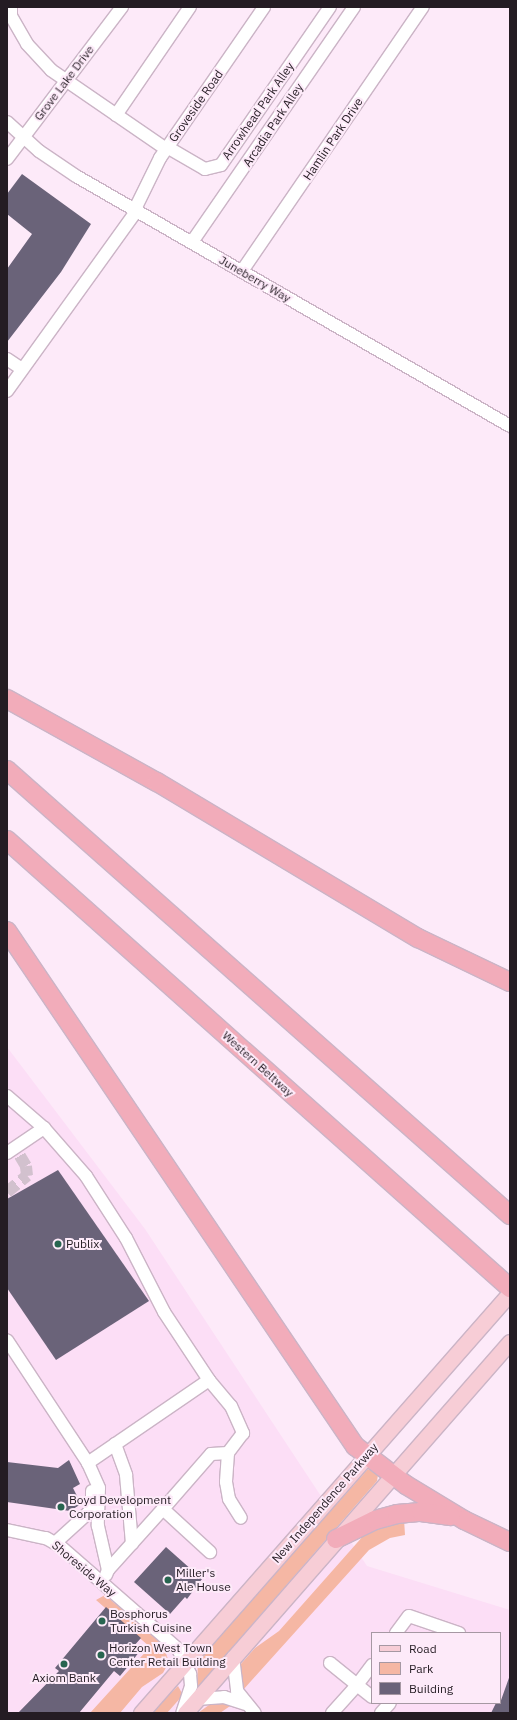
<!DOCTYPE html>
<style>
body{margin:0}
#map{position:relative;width:517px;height:1720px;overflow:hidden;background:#fdeaf9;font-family:"IBM Plex Sans",sans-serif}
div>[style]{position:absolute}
.built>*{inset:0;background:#fcdef6}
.green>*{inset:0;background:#f5b7a4}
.building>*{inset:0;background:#6a6379}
.minor-tunnel>*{height:12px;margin-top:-6px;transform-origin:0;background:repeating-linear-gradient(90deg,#d2c1ce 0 12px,transparent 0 18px)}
.roads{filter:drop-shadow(1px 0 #cbb4c6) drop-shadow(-1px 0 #cbb4c6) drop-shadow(0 1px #cbb4c6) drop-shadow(0 -1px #cbb4c6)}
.minor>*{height:12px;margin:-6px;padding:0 6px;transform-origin:6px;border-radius:6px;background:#fff}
.major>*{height:15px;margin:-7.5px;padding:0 7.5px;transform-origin:7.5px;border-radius:7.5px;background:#f7cdd6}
.highway>*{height:18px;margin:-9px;padding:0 9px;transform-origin:9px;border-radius:9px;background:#f2acba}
.dots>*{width:11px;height:11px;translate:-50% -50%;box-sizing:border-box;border:2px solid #fdeaf9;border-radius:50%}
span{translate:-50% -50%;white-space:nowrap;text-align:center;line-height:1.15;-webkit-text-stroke:4px #fdeaf9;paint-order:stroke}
.street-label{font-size:12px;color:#241c23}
.poi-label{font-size:12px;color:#241c23}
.left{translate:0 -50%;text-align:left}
.frame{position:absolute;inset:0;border:8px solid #241c23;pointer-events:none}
.legend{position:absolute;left:371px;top:1632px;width:130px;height:72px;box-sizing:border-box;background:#fdeaf9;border:1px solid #a698a3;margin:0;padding:5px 7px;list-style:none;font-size:12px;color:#241c23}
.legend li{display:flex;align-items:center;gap:8px;height:20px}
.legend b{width:20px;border:1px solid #a698a3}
</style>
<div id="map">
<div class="built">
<div style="clip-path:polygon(evenodd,7px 1047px,145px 1229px,367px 1566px,510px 1610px,510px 1713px,7px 1713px,7px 1047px,372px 1633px,500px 1633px,500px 1703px,372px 1703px,372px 1633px)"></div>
</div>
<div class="green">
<div style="clip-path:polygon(368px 1469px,378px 1475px,377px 1481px,197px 1688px,198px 1660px)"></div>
<div style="clip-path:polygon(404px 1519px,405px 1535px,390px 1538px,369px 1550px,243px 1690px,240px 1665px,255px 1648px,279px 1631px,364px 1535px)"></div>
<div style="clip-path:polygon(105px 1595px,163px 1645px,169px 1662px,163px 1673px,142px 1687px,120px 1713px,90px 1713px,150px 1647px,96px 1600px)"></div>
<div style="clip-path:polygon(178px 1686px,183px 1695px,167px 1713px,150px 1713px)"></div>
<div style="clip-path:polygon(213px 1702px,233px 1704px,220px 1713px,198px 1713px)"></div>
</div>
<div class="building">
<div style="clip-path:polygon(22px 174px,91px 224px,61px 272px,7px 342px,7px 269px,32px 234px,7px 214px,7px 194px)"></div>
<div style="clip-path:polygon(58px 1170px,149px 1301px,56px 1360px,7px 1288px,7px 1199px)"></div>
<div style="clip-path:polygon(69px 1460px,80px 1484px,73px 1488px,81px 1504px,70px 1511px,7px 1502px,7px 1462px,58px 1468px)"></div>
<div style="clip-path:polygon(166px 1547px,202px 1579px,187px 1599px,185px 1597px,170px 1614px,134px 1582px)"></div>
<div style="clip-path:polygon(106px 1607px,141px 1638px,133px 1647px,139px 1652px,130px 1664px,120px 1676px,114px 1671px,79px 1713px,18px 1713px,59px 1671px,55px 1668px)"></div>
<div style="clip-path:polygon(510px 1675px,510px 1713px,491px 1713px,496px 1703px,500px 1703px)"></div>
</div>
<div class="minor-tunnel">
<div style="left:7px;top:1192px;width:26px;rotate:-39deg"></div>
<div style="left:27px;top:1176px;width:10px;rotate:-96deg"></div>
<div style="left:26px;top:1166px;width:21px;rotate:-121deg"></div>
</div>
<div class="roads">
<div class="minor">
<div style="left:11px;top:7px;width:9px;rotate:90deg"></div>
<div style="left:11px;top:16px;width:32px;rotate:60deg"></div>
<div style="left:27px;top:44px;width:35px;rotate:47deg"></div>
<div style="left:51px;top:70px;width:140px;rotate:34.5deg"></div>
<div style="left:116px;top:115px;width:131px;rotate:-55.6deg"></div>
<div style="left:7px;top:122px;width:43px;rotate:42.2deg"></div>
<div style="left:39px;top:151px;width:45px;rotate:34deg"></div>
<div style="left:76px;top:176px;width:501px;rotate:29.94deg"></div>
<div style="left:167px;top:147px;width:44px;rotate:30.1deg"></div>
<div style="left:205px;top:169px;width:16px;rotate:-14deg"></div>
<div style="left:221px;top:165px;width:192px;rotate:-55.4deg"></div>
<div style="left:7px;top:159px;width:191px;rotate:-52.9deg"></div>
<div style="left:135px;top:209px;width:57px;rotate:-63.9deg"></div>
<div style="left:160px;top:158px;width:183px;rotate:-55.4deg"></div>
<div style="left:192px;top:242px;width:285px;rotate:-55.4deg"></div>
<div style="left:242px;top:271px;width:320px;rotate:-55.6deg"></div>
<div style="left:7px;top:359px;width:18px;rotate:34deg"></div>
<div style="left:7px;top:391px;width:223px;rotate:-54.3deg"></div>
<div style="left:7px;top:1096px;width:49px;rotate:40.9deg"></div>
<div style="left:44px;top:1128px;width:64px;rotate:48.8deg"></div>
<div style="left:86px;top:1176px;width:74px;rotate:57.2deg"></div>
<div style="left:126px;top:1238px;width:83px;rotate:62.8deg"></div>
<div style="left:164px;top:1312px;width:82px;rotate:56.5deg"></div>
<div style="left:209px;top:1380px;width:147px;rotate:145.6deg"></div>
<div style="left:88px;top:1463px;width:147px;rotate:-123.4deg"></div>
<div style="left:7px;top:1153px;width:45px;rotate:-34deg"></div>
<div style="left:209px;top:1380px;width:34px;rotate:50deg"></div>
<div style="left:231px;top:1406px;width:30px;rotate:66deg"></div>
<div style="left:243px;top:1433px;width:25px;rotate:127deg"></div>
<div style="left:228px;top:1453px;width:29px;rotate:94deg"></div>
<div style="left:226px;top:1482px;width:17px;rotate:80deg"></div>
<div style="left:229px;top:1499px;width:22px;rotate:58deg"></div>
<div style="left:115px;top:1444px;width:33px;rotate:70deg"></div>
<div style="left:126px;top:1475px;width:69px;rotate:85deg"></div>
<div style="left:88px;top:1463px;width:27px;rotate:66deg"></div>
<div style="left:99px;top:1488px;width:38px;rotate:92deg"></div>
<div style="left:98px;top:1526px;width:45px;rotate:77.2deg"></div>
<div style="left:108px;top:1570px;width:5px;rotate:112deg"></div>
<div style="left:163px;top:1509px;width:73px;rotate:-48.9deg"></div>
<div style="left:211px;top:1454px;width:17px;rotate:-3deg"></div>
<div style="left:7px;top:1530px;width:40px;rotate:12deg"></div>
<div style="left:46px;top:1538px;width:16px;rotate:30deg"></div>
<div style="left:60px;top:1546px;width:157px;rotate:41.1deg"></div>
<div style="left:178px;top:1649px;width:28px;rotate:64deg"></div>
<div style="left:190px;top:1674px;width:12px;rotate:85deg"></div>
<div style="left:191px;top:1686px;width:28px;rotate:108deg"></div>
<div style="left:55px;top:1543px;width:45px;rotate:-42.3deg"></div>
<div style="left:88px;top:1513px;width:7px;rotate:-56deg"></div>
<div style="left:92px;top:1507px;width:16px;rotate:-90deg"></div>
<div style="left:108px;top:1570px;width:82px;rotate:-48deg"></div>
<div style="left:163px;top:1509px;width:64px;rotate:42.5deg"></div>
<div style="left:396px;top:1633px;width:21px;rotate:-53deg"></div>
<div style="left:409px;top:1616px;width:53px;rotate:18.8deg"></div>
<div style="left:233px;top:1657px;width:34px;rotate:83deg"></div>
<div style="left:237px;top:1691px;width:28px;rotate:51deg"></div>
<div style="left:330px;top:1663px;width:35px;rotate:39deg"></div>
<div style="left:357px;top:1685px;width:25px;rotate:-53deg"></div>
<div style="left:197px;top:1699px;width:27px;rotate:-4deg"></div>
<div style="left:224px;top:1697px;width:22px;rotate:18deg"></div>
<div style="left:332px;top:1713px;width:38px;rotate:-48deg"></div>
<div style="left:357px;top:1685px;width:19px;rotate:39deg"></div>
<div style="left:381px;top:1713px;width:13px;rotate:-48deg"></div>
</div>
<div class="major">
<div style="left:141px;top:1713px;width:559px;rotate:-48.7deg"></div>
<div style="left:185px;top:1713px;width:493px;rotate:-48.8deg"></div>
</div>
<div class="highway">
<div style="left:7px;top:699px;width:171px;rotate:29deg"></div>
<div style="left:157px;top:782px;width:304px;rotate:30.9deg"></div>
<div style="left:418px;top:938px;width:102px;rotate:25.6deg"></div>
<div style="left:7px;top:770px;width:672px;rotate:41.5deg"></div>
<div style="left:7px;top:840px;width:674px;rotate:41.69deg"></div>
<div style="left:7px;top:931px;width:622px;rotate:55.95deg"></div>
<div style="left:355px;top:1446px;width:64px;rotate:37.4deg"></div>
<div style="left:406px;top:1485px;width:68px;rotate:31.1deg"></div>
<div style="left:464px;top:1520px;width:51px;rotate:25.6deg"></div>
<div style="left:336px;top:1539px;width:43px;rotate:-26deg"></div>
<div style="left:375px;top:1520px;width:23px;rotate:-15deg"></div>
<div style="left:397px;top:1514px;width:24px;rotate:-5deg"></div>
<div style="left:421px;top:1512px;width:30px;rotate:8deg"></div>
</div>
</div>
<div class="dots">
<div style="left:58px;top:1244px;background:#286550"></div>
<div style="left:61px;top:1507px;background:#286550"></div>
<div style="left:168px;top:1580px;background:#286550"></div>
<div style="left:102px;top:1621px;background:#286550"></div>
<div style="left:101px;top:1655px;background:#286550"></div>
<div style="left:64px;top:1664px;background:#286550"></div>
</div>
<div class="street-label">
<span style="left:64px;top:83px;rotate:-53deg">Grove Lake Drive</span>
<span style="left:196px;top:106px;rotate:-55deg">Groveside Road</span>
<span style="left:258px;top:111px;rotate:-55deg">Arrowhead Park Alley</span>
<span style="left:273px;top:125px;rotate:-56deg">Arcadia Park Alley</span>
<span style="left:333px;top:139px;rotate:-56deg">Hamlin Park Drive</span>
<span style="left:255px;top:279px;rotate:30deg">Juneberry Way</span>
<span style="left:258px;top:1064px;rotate:42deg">Western Beltway</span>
<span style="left:325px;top:1503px;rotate:-49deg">New Independence Parkway</span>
<span style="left:84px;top:1569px;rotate:40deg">Shoreside Way</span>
</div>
<div class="poi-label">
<span class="left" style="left:66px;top:1244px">Publix</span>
<span class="left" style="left:69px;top:1507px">Boyd Development<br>Corporation</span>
<span class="left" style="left:176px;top:1580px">Miller's<br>Ale House</span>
<span class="left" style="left:110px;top:1621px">Bosphorus<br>Turkish Cuisine</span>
<span class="left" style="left:109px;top:1655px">Horizon West Town<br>Center Retail Building</span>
<span style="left:64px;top:1678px">Axiom Bank</span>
</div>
<div class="frame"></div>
<ul class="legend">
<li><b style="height:5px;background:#f7cdd6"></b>Road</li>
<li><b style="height:11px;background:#f5b7a4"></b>Park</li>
<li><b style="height:11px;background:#6a6379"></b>Building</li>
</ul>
</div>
